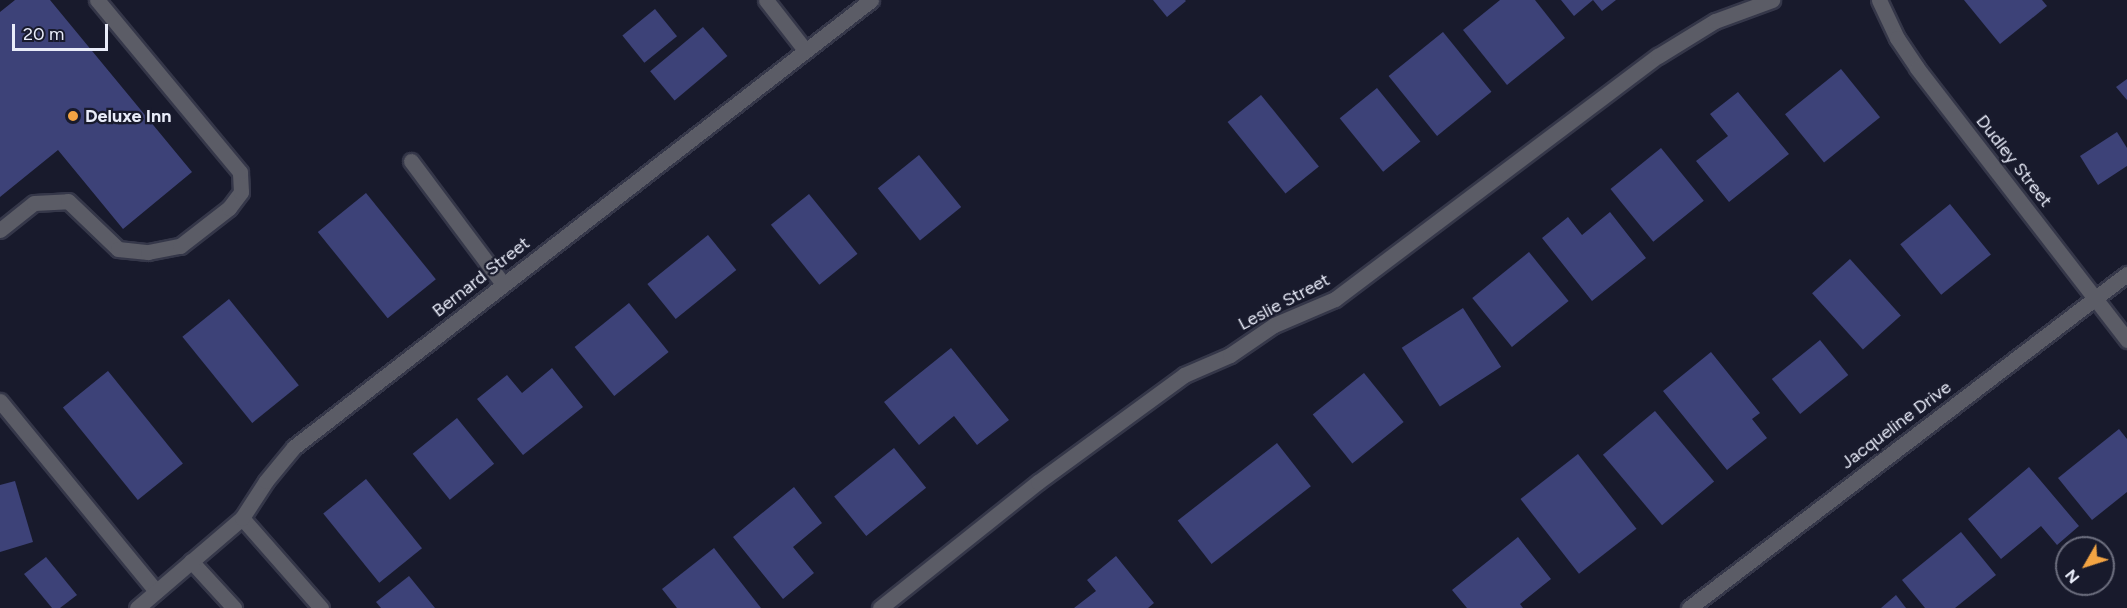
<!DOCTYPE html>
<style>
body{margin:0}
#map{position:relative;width:2127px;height:608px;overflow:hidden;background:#181a2c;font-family:Figtree,sans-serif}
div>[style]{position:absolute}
.building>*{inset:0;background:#3d4278;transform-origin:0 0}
.roads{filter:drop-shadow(2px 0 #353749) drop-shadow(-2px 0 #353749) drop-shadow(0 2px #353749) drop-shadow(0 -2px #353749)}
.minor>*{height:15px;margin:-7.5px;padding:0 7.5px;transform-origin:7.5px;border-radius:7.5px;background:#5b5c66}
.dots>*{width:16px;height:16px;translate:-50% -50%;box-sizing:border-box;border:3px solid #181a2c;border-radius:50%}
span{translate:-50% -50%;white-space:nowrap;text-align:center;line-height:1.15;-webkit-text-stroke:4.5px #181a2c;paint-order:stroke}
.poi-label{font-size:18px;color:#e9ecf9;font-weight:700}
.left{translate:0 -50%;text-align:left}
.street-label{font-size:18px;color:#e9ecf9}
.north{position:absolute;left:2055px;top:536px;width:60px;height:60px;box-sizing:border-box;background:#181a2c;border:2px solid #6c6e7e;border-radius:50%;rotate:231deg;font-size:16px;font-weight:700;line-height:24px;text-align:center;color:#e9ecf9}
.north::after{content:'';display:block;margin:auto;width:21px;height:27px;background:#f3a443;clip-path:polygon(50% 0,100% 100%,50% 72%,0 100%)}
.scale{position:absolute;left:12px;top:24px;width:96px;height:27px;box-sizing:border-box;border:3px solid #e9ecf9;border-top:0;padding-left:8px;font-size:18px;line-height:21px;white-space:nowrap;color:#e9ecf9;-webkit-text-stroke:4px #181a2c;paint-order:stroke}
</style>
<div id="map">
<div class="building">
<div style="clip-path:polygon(15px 0,50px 0,192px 172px,123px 229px,58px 150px,0 197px,0 12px)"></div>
<div style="clip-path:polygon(1153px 0,1185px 0,1186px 1px,1167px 17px)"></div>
<div style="clip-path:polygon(1500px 0,1535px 0,1565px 38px,1507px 85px,1463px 30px)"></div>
<div style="clip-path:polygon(1561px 0,1616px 0,1602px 11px,1593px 0,1574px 16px)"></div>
<div style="clip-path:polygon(1964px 0,2042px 0,2047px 6px,2000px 44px)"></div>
<div style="left:655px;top:9px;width:35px;height:42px;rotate:51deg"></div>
<div style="left:703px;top:27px;width:38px;height:69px;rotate:50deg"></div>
<div style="left:1443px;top:32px;width:77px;height:70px;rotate:51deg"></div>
<div style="left:1841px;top:69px;width:62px;height:72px;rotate:51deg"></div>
<div style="clip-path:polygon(2127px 79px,2127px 100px,2116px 87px)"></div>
<div style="left:1377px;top:88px;width:69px;height:48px;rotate:51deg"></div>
<div style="clip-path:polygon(1738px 92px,1789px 154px,1729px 202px,1696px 161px,1728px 136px,1710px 114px)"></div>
<div style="left:1261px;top:95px;width:92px;height:43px;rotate:51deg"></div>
<div style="clip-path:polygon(2117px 132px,2127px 148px,2127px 166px,2098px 185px,2080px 156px)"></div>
<div style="left:1661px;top:148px;width:68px;height:65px;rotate:51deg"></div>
<div style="left:919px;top:155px;width:67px;height:53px;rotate:51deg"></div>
<div style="left:366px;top:193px;width:111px;height:62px;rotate:51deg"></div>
<div style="left:809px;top:194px;width:77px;height:49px;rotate:51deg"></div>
<div style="left:1950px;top:204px;width:65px;height:64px;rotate:51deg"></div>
<div style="clip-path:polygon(1610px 212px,1646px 258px,1592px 301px,1542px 238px,1568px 217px,1582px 235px)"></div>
<div style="left:708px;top:235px;width:45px;height:78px;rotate:51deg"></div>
<div style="left:1529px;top:252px;width:63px;height:73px;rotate:51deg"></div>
<div style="left:1850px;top:259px;width:76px;height:51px;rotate:48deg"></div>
<div style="left:229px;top:299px;width:111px;height:60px;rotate:51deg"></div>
<div style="left:629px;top:303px;width:63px;height:70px;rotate:51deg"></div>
<div style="left:1463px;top:308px;width:70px;height:73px;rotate:57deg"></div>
<div style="left:1820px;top:340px;width:45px;height:62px;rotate:51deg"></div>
<div style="clip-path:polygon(951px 348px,1009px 420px,977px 445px,954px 416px,919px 445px,884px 402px)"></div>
<div style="clip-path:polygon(1711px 352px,1760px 413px,1752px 419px,1767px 438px,1727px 470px,1663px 391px)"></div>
<div style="clip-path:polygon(552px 368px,583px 407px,523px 455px,477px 399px,507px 375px,522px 393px)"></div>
<div style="left:108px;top:371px;width:119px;height:58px;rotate:51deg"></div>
<div style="left:1364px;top:373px;width:63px;height:66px;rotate:51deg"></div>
<div style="left:1655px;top:411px;width:92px;height:68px;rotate:50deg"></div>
<div style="left:457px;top:418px;width:59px;height:57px;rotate:51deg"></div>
<div style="clip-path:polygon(2119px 429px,2127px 439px,2127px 492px,2092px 520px,2058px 478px)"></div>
<div style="left:1277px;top:443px;width:55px;height:126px;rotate:52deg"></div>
<div style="left:894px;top:448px;width:51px;height:77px;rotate:51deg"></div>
<div style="left:1578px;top:454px;width:95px;height:73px;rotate:52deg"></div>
<div style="clip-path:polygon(2029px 467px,2079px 526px,2057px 545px,2041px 526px,2001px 559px,1968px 519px)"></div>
<div style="left:366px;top:479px;width:89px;height:55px;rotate:51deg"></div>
<div style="clip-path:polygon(15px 481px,33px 542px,0 552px,0 485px)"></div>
<div style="clip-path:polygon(794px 487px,822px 523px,793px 547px,814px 573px,783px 599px,733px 537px)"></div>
<div style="clip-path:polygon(1961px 532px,1996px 575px,1955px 608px,1925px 608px,1902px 580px)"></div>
<div style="clip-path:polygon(1518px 537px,1551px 579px,1520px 604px,1523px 608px,1467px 608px,1452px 590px)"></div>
<div style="clip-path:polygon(714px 548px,761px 608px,677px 608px,662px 589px)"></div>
<div style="clip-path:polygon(1116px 556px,1154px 603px,1148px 608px,1074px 608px,1096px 591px,1087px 580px)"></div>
<div style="clip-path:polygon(46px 557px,77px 595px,60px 608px,52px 608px,24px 574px)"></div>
<div style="clip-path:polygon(409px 576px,435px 608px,381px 608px,376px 602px)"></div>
<div style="clip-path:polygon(1896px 595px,1906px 608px,1881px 608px)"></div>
</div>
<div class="roads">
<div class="minor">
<div style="left:766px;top:0;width:63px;rotate:52deg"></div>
<div style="left:1879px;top:0;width:42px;rotate:64.7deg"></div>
<div style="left:1897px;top:38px;width:36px;rotate:56deg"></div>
<div style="left:1917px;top:68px;width:344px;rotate:52.3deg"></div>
<div style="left:411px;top:161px;width:154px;rotate:53.2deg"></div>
<div style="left:0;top:230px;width:43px;rotate:-38.5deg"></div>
<div style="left:34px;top:203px;width:34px;rotate:-3deg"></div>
<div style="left:68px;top:201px;width:69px;rotate:43.8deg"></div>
<div style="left:118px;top:249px;width:30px;rotate:6deg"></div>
<div style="left:148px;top:252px;width:33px;rotate:-11deg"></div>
<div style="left:180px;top:246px;width:62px;rotate:-37.8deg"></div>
<div style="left:229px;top:208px;width:20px;rotate:-53deg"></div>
<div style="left:241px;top:192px;width:20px;rotate:-93deg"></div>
<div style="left:240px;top:172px;width:224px;rotate:-129.7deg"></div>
<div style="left:0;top:401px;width:246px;rotate:50.6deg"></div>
<div style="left:242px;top:518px;width:120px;rotate:48.7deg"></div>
<div style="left:191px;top:561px;width:64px;rotate:47.5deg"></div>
<div style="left:137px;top:608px;width:138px;rotate:-40.6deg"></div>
<div style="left:242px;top:518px;width:44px;rotate:-57deg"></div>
<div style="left:266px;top:481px;width:44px;rotate:-50.5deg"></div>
<div style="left:294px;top:447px;width:730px;rotate:-37.76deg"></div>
<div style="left:880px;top:608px;width:202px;rotate:-38.6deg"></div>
<div style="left:1038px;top:482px;width:181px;rotate:-36.2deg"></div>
<div style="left:1184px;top:375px;width:50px;rotate:-23.5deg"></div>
<div style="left:1230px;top:355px;width:53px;rotate:-34.3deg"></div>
<div style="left:1274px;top:325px;width:66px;rotate:-23.1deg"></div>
<div style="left:1335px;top:299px;width:404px;rotate:-37deg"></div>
<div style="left:1658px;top:56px;width:67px;rotate:-31.6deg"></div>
<div style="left:1715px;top:21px;width:61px;rotate:-20.2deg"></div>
<div style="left:1689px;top:608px;width:551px;rotate:-37.33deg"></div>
</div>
</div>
<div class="dots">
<div style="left:73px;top:116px;background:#f3a443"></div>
</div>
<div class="poi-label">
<span class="left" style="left:85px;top:116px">Deluxe Inn</span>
</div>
<div class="street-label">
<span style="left:2014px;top:161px;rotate:52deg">Dudley Street</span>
<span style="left:481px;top:277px;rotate:-38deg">Bernard Street</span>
<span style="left:1284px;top:302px;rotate:-28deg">Leslie Street</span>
<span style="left:1896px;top:425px;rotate:-37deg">Jacqueline Drive</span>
</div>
<div class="north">N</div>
<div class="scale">20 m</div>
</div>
